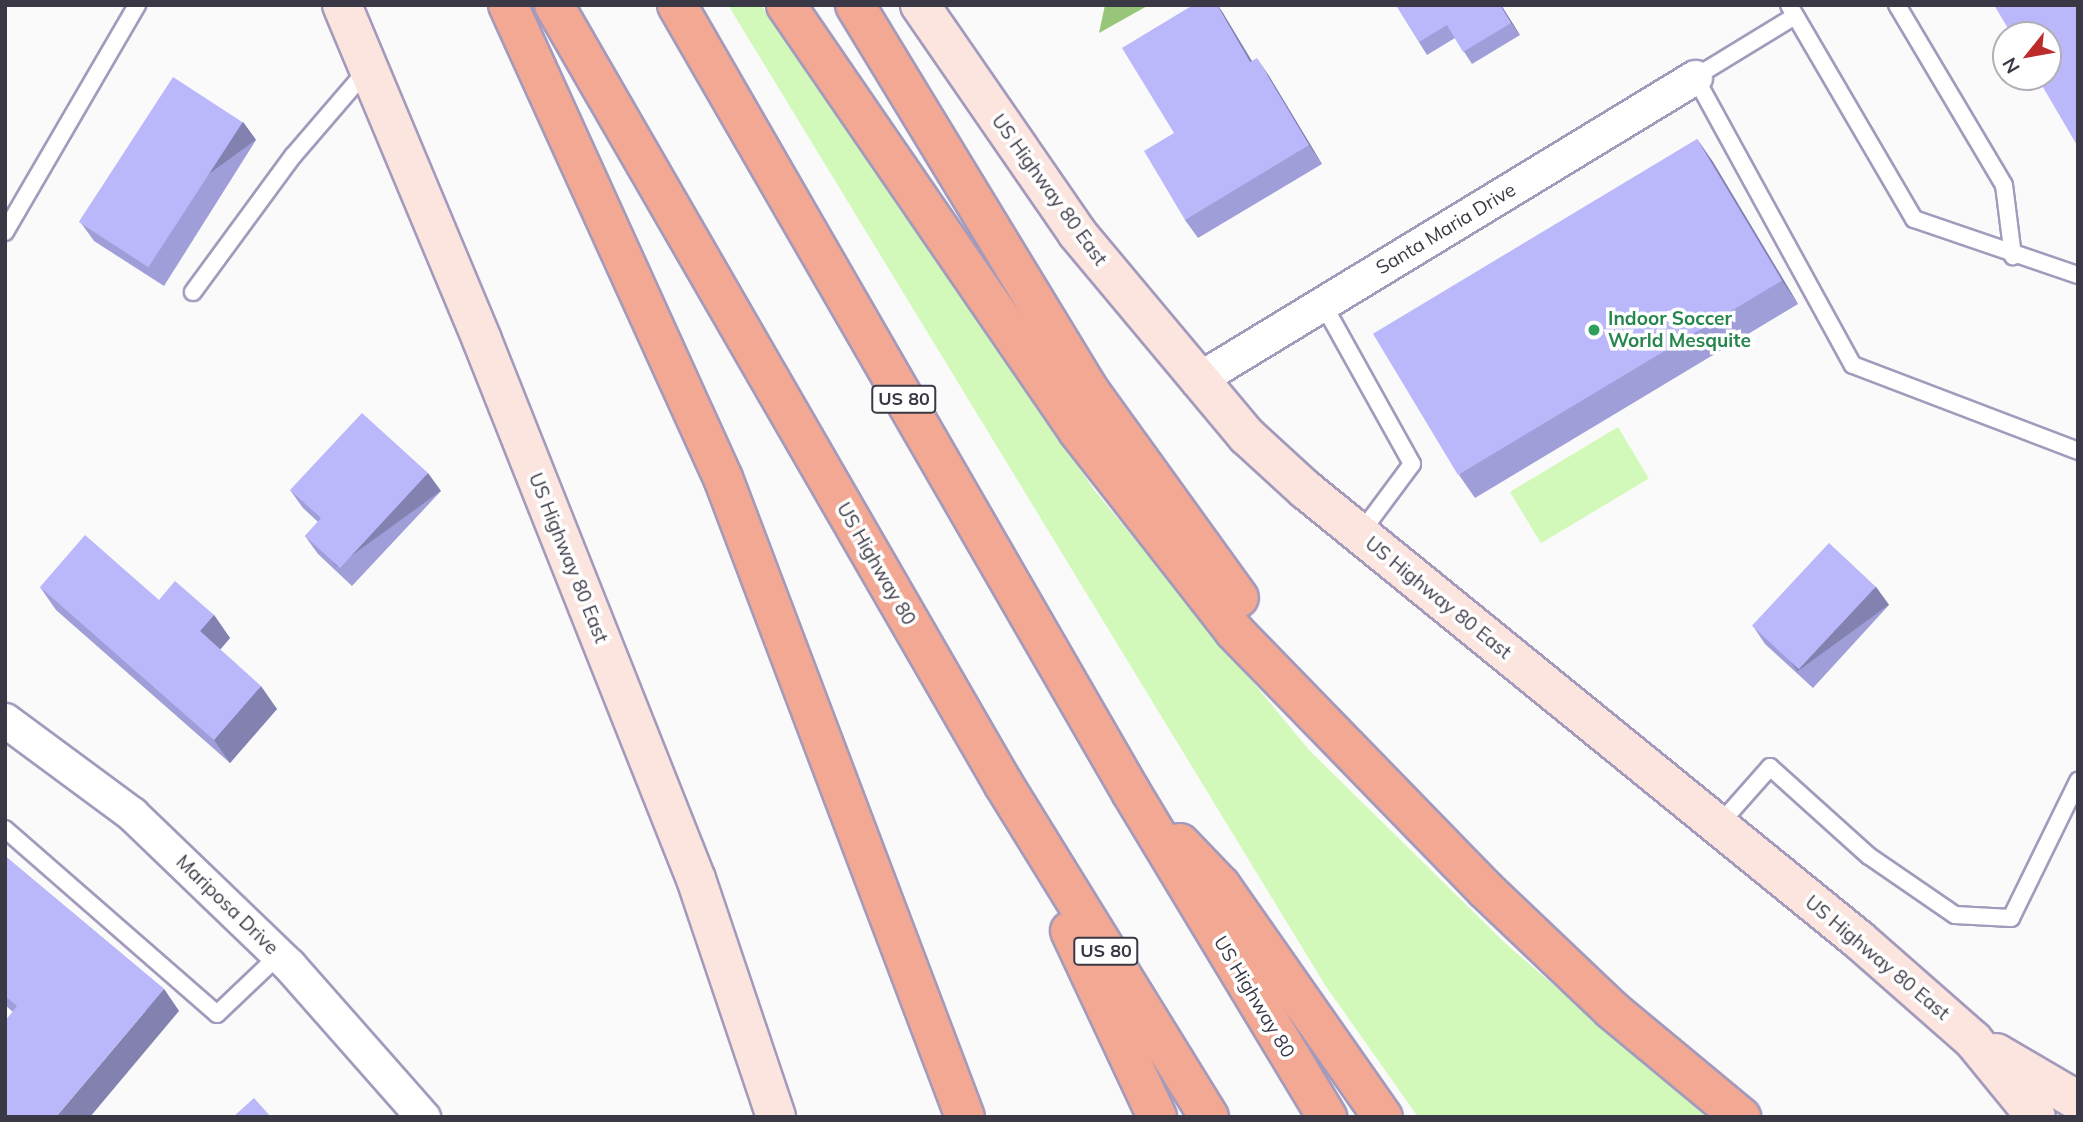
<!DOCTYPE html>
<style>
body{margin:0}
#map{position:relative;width:2083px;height:1122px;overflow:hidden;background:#fafafa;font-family:Mulish,sans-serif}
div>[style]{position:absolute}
.green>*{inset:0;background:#d2f9b9;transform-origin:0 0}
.forest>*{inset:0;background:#97c678}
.roads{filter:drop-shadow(2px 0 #a39abc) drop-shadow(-2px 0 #a39abc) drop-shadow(0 2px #a39abc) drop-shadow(0 -2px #a39abc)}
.service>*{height:16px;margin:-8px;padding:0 8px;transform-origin:8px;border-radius:8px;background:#fff}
.minor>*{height:33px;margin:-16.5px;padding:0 16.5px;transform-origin:16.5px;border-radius:16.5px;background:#fff}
.secondary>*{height:38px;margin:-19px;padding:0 19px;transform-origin:19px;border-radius:19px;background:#fbe5de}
.motorway>*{height:38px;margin:-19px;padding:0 19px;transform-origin:19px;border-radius:19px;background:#f2a892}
.wall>*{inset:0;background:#a09ed8}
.shaded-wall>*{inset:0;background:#8281b0;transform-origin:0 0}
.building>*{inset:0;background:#bab8fb;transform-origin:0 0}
.dots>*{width:19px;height:19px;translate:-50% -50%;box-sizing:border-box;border:4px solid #fff;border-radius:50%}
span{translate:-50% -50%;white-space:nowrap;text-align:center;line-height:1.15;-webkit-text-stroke:7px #fff;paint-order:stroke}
.shield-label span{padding:2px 5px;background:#fff;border:2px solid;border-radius:5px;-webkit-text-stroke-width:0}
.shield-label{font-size:18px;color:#3b3846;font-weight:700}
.street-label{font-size:19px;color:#3b3846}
.leisure-label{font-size:19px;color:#27864d;font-weight:700}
.left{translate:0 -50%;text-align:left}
.frame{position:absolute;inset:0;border:7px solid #3b3846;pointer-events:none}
.north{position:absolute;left:1992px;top:21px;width:70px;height:70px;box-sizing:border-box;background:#fff;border:2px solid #b1afb5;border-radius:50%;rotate:239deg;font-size:19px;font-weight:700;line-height:28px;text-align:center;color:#3b3846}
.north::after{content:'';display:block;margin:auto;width:24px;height:32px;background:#bb2c2b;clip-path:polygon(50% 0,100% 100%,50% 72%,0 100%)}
</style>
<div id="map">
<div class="green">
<div style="clip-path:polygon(728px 5px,761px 5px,1095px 491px,1309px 750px,1506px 944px,1707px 1117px,1418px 1117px,1325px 985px)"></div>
<div style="left:1618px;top:427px;width:60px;height:126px;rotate:59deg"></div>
</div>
<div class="forest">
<div style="clip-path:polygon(1105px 5px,1149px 5px,1099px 33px)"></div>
</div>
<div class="roads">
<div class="service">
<div style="left:1789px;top:5px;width:248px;rotate:59.7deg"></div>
<div style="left:1914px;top:219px;width:173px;rotate:18.9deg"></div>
<div style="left:1897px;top:5px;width:209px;rotate:59.3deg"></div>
<div style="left:2004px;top:185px;width:72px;rotate:82.8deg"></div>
<div style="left:1795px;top:16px;width:117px;rotate:148.6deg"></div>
<div style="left:1695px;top:77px;width:328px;rotate:61.3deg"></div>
<div style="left:1853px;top:365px;width:241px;rotate:20.9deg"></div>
<div style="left:5px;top:232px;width:263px;rotate:-59.8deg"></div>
<div style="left:193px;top:292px;width:169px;rotate:-53.7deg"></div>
<div style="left:293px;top:156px;width:113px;rotate:-49.3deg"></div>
<div style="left:1323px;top:304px;width:183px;rotate:60.9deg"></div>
<div style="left:1412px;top:464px;width:87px;rotate:126.6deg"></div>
<div style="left:1717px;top:827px;width:80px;rotate:-48.5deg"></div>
<div style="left:1770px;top:767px;width:133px;rotate:42deg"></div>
<div style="left:1869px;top:856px;width:104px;rotate:34.5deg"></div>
<div style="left:1955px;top:915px;width:56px;rotate:3.1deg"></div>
<div style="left:2011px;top:918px;width:153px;rotate:-63.9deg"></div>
<div style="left:5px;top:829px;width:281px;rotate:41.1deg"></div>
<div style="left:217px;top:1014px;width:86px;rotate:-43.6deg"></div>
</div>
<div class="minor">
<div style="left:1197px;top:380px;width:583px;rotate:-31.32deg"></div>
<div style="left:5px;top:720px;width:158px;rotate:36.5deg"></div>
<div style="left:132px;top:814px;width:218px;rotate:43.9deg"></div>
<div style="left:289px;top:965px;width:203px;rotate:48.6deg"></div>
</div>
<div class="secondary">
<div style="left:342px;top:5px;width:363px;rotate:67.3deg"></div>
<div style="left:482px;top:340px;width:580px;rotate:68.35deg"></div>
<div style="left:696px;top:879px;width:251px;rotate:71.4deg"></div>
<div style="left:920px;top:5px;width:277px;rotate:55.4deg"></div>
<div style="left:1077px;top:233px;width:265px;rotate:50.1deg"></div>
<div style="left:1247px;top:436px;width:80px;rotate:42.5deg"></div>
<div style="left:1306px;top:490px;width:712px;rotate:39.13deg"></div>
<div style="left:1858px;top:939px;width:153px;rotate:41.3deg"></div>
<div style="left:1973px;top:1040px;width:99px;rotate:50.7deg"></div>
<div style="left:1996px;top:1053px;width:95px;rotate:30.3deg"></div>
</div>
<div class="motorway">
<div style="left:508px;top:5px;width:520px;rotate:65.56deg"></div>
<div style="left:723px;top:478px;width:683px;rotate:69.26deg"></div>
<div style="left:554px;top:5px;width:900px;rotate:60.02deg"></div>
<div style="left:1004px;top:785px;width:390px;rotate:58.3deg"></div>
<div style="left:677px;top:5px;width:909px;rotate:60.02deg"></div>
<div style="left:1131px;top:792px;width:380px;rotate:58.9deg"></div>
<div style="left:786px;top:5px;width:516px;rotate:55.57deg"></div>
<div style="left:1078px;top:431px;width:254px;rotate:52deg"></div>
<div style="left:1234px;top:631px;width:361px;rotate:45.8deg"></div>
<div style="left:1486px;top:890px;width:174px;rotate:43.6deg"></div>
<div style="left:1612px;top:1010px;width:168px;rotate:39.7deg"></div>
<div style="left:855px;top:5px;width:451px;rotate:58.7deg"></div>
<div style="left:1089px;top:390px;width:256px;rotate:54.2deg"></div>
<div style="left:1180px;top:843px;width:59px;rotate:46.4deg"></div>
<div style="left:1221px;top:886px;width:282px;rotate:55deg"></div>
<div style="left:1070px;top:931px;width:205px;rotate:64.9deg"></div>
</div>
</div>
<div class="wall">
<div style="clip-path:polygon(1193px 5px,1218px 5px,1252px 61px,1269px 76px,1322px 164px,1198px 238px,1185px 220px)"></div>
<div style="clip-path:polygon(1396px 5px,1501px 5px,1520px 35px,1472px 64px,1455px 38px,1427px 55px)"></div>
<div style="clip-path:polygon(243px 122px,256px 140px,164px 286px,94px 241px,81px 223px)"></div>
<div style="clip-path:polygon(1697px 139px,1713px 162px,1798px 304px,1475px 498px,1459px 475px)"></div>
<div style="clip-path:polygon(290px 490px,441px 491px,352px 586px,318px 554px,305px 536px,318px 522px,303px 508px)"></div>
<div style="clip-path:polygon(40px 587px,159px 600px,214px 615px,230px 638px,220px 650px,277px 709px,230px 763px,56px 610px)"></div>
<div style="clip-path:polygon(1876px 587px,1889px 605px,1813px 688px,1765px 644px,1753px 626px)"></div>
<div style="clip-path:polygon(5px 856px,164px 989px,179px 1011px,13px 1012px,5px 1005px)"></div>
</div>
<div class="shaded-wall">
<div style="clip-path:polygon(1217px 5px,1223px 13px,1263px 80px,1250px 62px)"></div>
<div style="clip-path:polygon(1500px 5px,1501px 5px,1520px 35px,1511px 23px)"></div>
<div style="clip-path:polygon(1257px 58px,1269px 76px,1322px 164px,1309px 145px)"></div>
<div style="left:243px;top:122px;width:22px;height:173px;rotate:54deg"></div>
<div style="clip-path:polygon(1697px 139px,1713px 162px,1798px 304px,1782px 281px)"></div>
<div style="left:428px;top:473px;width:22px;height:129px;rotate:54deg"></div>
<div style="left:1876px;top:587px;width:22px;height:113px;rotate:54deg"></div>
<div style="clip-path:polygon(214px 615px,230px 638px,216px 654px,200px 631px)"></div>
<div style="clip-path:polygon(261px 686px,277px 709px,230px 763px,214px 740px)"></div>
<div style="clip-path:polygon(164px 989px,179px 1011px,90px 1117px,56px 1117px)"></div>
</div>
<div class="building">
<div style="clip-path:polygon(1193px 5px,1217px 5px,1250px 62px,1257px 58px,1309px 145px,1185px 220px,1144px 151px,1174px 133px,1122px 48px)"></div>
<div style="clip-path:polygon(1396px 5px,1500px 5px,1511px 23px,1463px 52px,1447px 25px,1419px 42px)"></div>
<div style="clip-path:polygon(1994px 5px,2078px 5px,2078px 147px,2037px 77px,2048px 77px,2048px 35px,2012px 35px)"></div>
<div style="left:173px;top:77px;width:83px;height:173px;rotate:33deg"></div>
<div style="left:1697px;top:139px;width:165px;height:378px;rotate:59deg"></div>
<div style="clip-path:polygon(362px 413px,428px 473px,340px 568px,305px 536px,321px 518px,290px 490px)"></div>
<div style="clip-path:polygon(85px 535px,159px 600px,175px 581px,214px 615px,200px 631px,261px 686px,214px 740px,40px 587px)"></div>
<div style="left:1829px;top:543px;width:64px;height:113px;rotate:43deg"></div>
<div style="clip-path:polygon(5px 856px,164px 989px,56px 1117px,5px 1117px,5px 1021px,17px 1006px,5px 996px)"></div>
<div style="clip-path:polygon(254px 1098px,271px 1117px,233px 1117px)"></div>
</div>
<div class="dots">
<div style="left:1594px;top:330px;background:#2e9e5b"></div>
</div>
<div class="shield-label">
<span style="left:904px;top:399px">US 80</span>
<span style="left:1106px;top:951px">US 80</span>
</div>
<div class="street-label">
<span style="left:1049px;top:190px;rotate:54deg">US Highway 80 East</span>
<span style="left:1446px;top:229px;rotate:-31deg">Santa Maria Drive</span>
<span style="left:568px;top:558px;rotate:68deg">US Highway 80 East</span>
<span style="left:876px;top:564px;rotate:60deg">US Highway 80</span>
<span style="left:1438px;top:598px;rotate:39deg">US Highway 80 East</span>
<span style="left:227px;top:905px;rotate:44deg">Mariposa Drive</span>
<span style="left:1877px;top:958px;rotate:40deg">US Highway 80 East</span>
<span style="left:1254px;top:997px;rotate:59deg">US Highway 80</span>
</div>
<div class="leisure-label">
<span class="left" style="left:1608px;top:330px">Indoor Soccer<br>World Mesquite</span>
</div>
<div class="frame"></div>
<div class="north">N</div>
</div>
